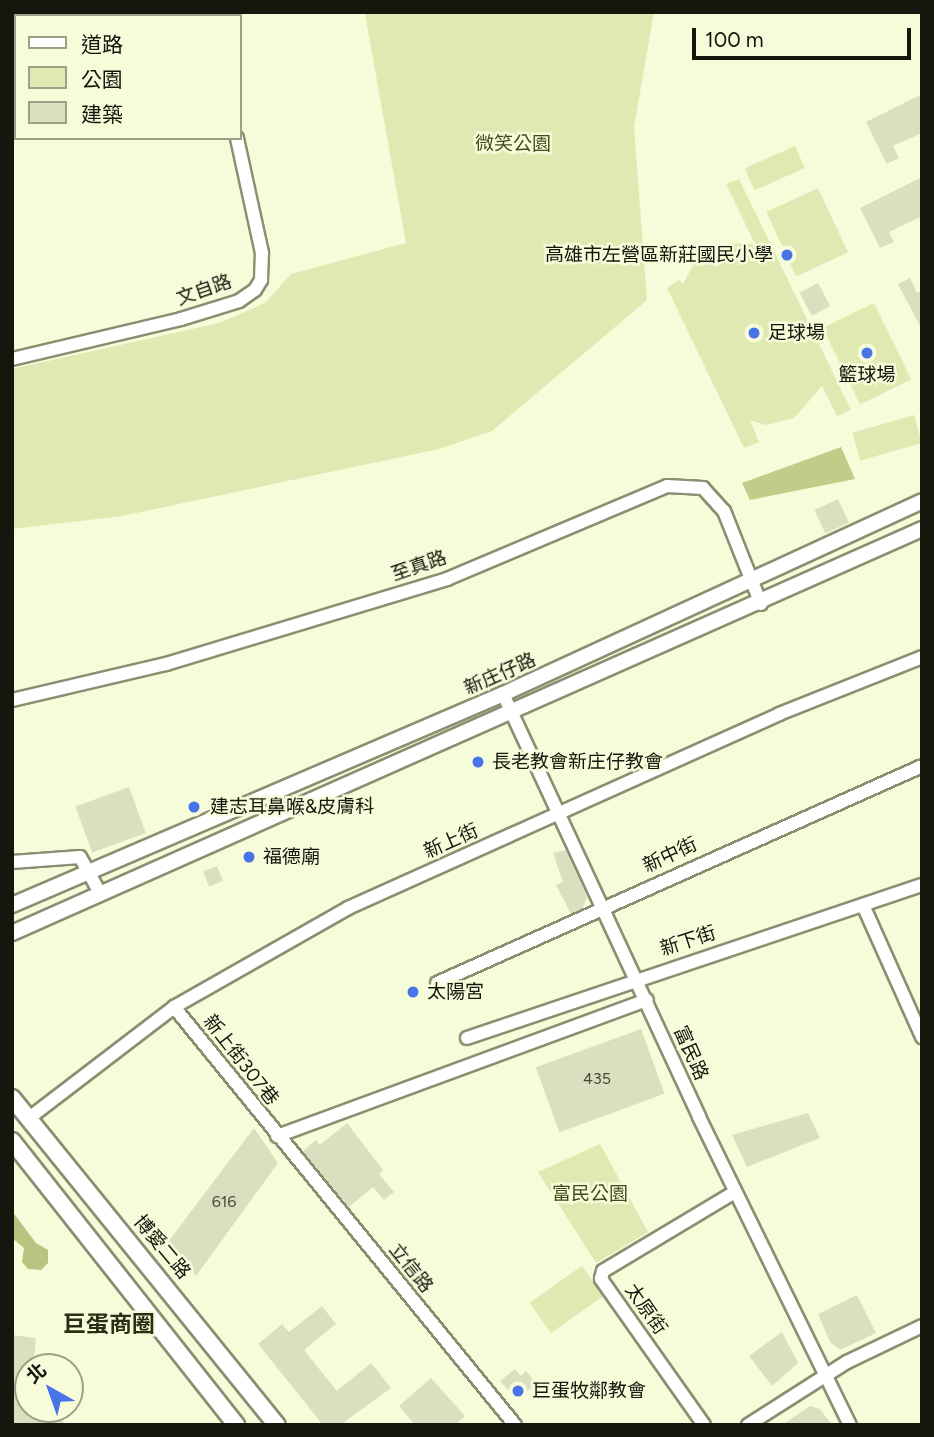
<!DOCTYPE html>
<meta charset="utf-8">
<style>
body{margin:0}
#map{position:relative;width:934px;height:1437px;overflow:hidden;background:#f6fbda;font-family:Figtree,"Noto Sans TC",sans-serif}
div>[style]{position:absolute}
.green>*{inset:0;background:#e0e9b1;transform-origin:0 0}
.forest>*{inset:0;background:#c2cb87}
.water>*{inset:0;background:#bac480}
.building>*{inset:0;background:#dae0bf;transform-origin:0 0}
.roads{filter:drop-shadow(2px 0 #8a8f71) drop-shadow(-2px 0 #8a8f71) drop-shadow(0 2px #8a8f71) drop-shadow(0 -2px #8a8f71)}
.minor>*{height:12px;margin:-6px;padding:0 6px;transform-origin:6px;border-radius:6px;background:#fff}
.tertiary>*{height:14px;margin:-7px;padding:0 7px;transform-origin:7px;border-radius:7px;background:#fff}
.secondary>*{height:16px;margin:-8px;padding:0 8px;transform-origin:8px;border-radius:8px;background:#fff}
.dots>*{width:19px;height:19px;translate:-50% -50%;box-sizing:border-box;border:4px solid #f6fbda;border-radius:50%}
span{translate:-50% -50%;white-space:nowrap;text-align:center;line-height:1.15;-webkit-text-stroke:5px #f6fbda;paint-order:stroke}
.number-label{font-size:16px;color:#464939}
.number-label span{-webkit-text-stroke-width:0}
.park-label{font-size:19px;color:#454a18}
.poi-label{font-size:19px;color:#15170c}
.right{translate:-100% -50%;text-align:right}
.left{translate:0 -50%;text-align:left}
.street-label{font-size:19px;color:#15170c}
.quarter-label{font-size:23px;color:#2b2e14;font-weight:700}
.frame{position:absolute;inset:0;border:14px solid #15170c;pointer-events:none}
.legend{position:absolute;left:14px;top:14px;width:228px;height:126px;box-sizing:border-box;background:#f6fbda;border:2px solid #9ca088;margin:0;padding:9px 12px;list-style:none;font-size:21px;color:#15170c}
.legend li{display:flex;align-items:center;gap:14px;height:35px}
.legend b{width:35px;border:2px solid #9ca088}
.north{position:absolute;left:14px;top:1353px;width:70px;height:70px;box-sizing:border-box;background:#f6fbda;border:2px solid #9ca088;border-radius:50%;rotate:320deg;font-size:19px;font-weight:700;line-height:28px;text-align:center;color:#15170c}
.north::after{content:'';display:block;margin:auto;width:24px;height:32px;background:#4874e7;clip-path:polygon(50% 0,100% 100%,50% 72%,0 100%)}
.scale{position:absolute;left:692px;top:28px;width:219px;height:32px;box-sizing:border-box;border:4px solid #15170c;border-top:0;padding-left:9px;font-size:21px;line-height:24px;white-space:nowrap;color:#15170c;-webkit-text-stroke:5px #f6fbda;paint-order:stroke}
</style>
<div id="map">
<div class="green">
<div style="clip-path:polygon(368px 12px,654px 12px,634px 127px,647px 300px,492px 431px,439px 449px,122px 516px,12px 529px,12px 369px,219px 323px,265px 303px,291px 274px,406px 243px,365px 14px)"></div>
<div style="left:795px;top:146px;width:24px;height:55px;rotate:66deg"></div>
<div style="clip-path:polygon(739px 179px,851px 410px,837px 416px,822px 386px,794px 418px,765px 425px,750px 420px,759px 442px,744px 448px,667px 288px,679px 280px,683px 284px,696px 260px,712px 249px,730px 243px,755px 244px,726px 184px)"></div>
<div style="left:818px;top:188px;width:71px;height:57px;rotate:65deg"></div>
<div style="left:874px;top:303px;width:85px;height:57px;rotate:64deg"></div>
<div style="left:914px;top:415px;width:29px;height:64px;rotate:74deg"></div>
<div style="clip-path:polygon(600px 1144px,648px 1232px,596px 1263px,538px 1172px)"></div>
<div style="left:582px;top:1266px;width:37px;height:64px;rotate:55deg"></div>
</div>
<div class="forest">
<div style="clip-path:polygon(841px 447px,855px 479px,750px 500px,742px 483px)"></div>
</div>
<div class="water">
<div style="clip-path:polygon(12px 1211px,36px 1243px,48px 1250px,48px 1263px,41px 1270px,28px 1269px,22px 1262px,24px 1248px,12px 1238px)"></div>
</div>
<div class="building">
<div style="clip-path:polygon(922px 94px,922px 133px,893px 146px,899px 158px,887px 164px,866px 122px)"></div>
<div style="clip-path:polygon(922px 177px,922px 216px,889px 232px,894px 242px,880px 248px,860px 208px)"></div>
<div style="clip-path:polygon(910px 278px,917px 293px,922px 290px,922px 330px,898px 284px)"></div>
<div style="left:818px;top:283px;width:26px;height:21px;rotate:62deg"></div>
<div style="left:838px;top:499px;width:26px;height:26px;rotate:65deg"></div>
<div style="left:129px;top:787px;width:49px;height:57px;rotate:70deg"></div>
<div style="clip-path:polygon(566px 850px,587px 897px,582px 909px,571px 914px,556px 885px,563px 882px,553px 853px)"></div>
<div style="left:217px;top:866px;width:16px;height:15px;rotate:68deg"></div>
<div style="left:641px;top:1029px;width:69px;height:112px;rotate:70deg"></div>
<div style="clip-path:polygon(808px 1113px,820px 1138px,747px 1167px,732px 1135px)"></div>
<div style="clip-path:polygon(347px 1123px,383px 1170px,379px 1174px,394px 1192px,384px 1200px,373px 1187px,349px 1207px,303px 1151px,316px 1140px,320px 1145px)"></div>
<div style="clip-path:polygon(254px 1128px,278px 1163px,196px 1276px,168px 1242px)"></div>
<div style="clip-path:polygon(857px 1295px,876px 1333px,840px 1350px,830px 1342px,818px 1314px)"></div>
<div style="clip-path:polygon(322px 1306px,336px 1324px,304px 1350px,337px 1391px,371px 1363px,391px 1388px,340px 1425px,323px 1425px,258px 1344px,282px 1324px,289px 1332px)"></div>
<div style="clip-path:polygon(782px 1332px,798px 1363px,772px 1386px,749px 1356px)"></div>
<div style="clip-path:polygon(12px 1335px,36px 1338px,33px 1367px,28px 1367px,28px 1409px,56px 1409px,65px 1425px,12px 1425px)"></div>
<div style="clip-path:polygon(515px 1369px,521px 1376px,526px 1371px,536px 1383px,517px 1400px,500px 1381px)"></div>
<div style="clip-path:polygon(431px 1378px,465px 1416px,455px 1425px,415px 1425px,399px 1406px)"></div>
<div style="clip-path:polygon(810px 1406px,820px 1409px,832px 1425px,782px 1425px)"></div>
</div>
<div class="roads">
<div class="minor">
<div style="left:206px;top:12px;width:4px;rotate:76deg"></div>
<div style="left:12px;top:359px;width:174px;rotate:-13.3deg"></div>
<div style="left:181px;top:319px;width:61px;rotate:-17.2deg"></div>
<div style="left:239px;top:301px;width:19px;rotate:-35deg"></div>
<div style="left:255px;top:290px;width:12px;rotate:-59deg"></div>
<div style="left:261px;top:280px;width:27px;rotate:-88deg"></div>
<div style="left:262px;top:253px;width:118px;rotate:-102.3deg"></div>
<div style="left:503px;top:694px;width:466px;rotate:65.1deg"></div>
<div style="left:699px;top:1117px;width:343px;rotate:63.9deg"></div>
<div style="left:12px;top:700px;width:158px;rotate:-13.2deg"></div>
<div style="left:166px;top:664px;width:294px;rotate:-16.8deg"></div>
<div style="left:447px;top:579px;width:239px;rotate:-22.9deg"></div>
<div style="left:667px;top:486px;width:36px;rotate:3deg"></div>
<div style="left:703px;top:488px;width:31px;rotate:48deg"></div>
<div style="left:724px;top:511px;width:100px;rotate:68.3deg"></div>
<div style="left:12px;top:862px;width:68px;rotate:-4.2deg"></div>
<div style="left:80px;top:857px;width:41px;rotate:60.9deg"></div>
<div style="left:863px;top:905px;width:145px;rotate:65.9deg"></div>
<div style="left:437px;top:983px;width:531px;rotate:-24.1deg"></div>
<div style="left:174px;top:1007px;width:539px;rotate:50.79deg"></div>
<div style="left:467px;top:1038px;width:480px;rotate:-18.6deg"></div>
<div style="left:29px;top:1118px;width:183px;rotate:-37.4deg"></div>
<div style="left:174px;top:1007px;width:200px;rotate:-29.6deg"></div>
<div style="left:348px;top:908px;width:473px;rotate:-24.2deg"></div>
<div style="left:779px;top:714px;width:154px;rotate:-21.7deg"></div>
<div style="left:277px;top:1136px;width:394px;rotate:-20.2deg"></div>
<div style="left:704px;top:1425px;width:179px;rotate:-125.2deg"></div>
<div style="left:601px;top:1279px;width:8px;rotate:-76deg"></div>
<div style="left:603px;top:1271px;width:154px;rotate:-30.9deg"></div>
<div style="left:748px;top:1425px;width:117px;rotate:-32.5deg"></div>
<div style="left:847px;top:1362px;width:83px;rotate:-25.6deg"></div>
</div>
<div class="tertiary">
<div style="left:12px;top:905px;width:534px;rotate:-23.25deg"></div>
<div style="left:503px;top:694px;width:461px;rotate:-24.7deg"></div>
<div style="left:12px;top:933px;width:996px;rotate:-23.94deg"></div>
</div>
<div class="secondary">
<div style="left:12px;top:1098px;width:421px;rotate:51deg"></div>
<div style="left:12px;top:1141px;width:362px;rotate:51.7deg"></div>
</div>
</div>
<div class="dots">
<div style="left:787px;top:255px;background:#4874e7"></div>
<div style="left:754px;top:333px;background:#4874e7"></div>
<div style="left:867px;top:353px;background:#4874e7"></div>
<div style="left:478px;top:762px;background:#4874e7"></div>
<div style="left:194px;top:807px;background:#4874e7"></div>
<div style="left:249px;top:857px;background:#4874e7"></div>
<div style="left:413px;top:992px;background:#4874e7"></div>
<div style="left:518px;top:1391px;background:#4874e7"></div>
</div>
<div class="number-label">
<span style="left:597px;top:1079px">435</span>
<span style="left:224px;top:1202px">616</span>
</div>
<div class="park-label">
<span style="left:513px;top:144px">微笑公園</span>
<span style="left:590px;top:1194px">富民公園</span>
</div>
<div class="poi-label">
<span class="right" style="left:773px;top:255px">高雄市左營區新莊國民小學</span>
<span class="left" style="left:768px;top:333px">足球場</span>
<span style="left:867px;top:375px">籃球場</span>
<span class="left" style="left:492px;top:762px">長老教會新庄仔教會</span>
<span class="left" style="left:210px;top:807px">建志耳鼻喉&amp;皮膚科</span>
<span class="left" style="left:263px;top:857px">福德廟</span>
<span class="left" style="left:427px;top:992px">太陽宮</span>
<span class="left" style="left:532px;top:1391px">巨蛋牧鄰教會</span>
</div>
<div class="street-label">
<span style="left:204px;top:290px;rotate:-19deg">文自路</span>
<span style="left:419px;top:566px;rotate:-19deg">至真路</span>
<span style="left:500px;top:674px;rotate:-24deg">新庄仔路</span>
<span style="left:451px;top:841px;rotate:-24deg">新上街</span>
<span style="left:670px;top:855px;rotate:-25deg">新中街</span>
<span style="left:688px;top:941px;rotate:-18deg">新下街</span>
<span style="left:691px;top:1053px;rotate:66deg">富民路</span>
<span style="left:241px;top:1060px;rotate:52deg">新上街307巷</span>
<span style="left:162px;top:1247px;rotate:50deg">博愛二路</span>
<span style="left:411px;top:1268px;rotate:51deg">立信路</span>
<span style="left:646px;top:1309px;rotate:55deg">太原街</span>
</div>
<div class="quarter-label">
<span style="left:109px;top:1324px">巨蛋商圈</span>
</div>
<div class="frame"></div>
<ul class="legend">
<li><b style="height:9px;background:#fff"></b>道路</li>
<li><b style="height:19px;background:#e0e9b1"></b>公園</li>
<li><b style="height:19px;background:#dae0bf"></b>建築</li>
</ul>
<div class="north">北</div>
<div class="scale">100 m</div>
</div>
